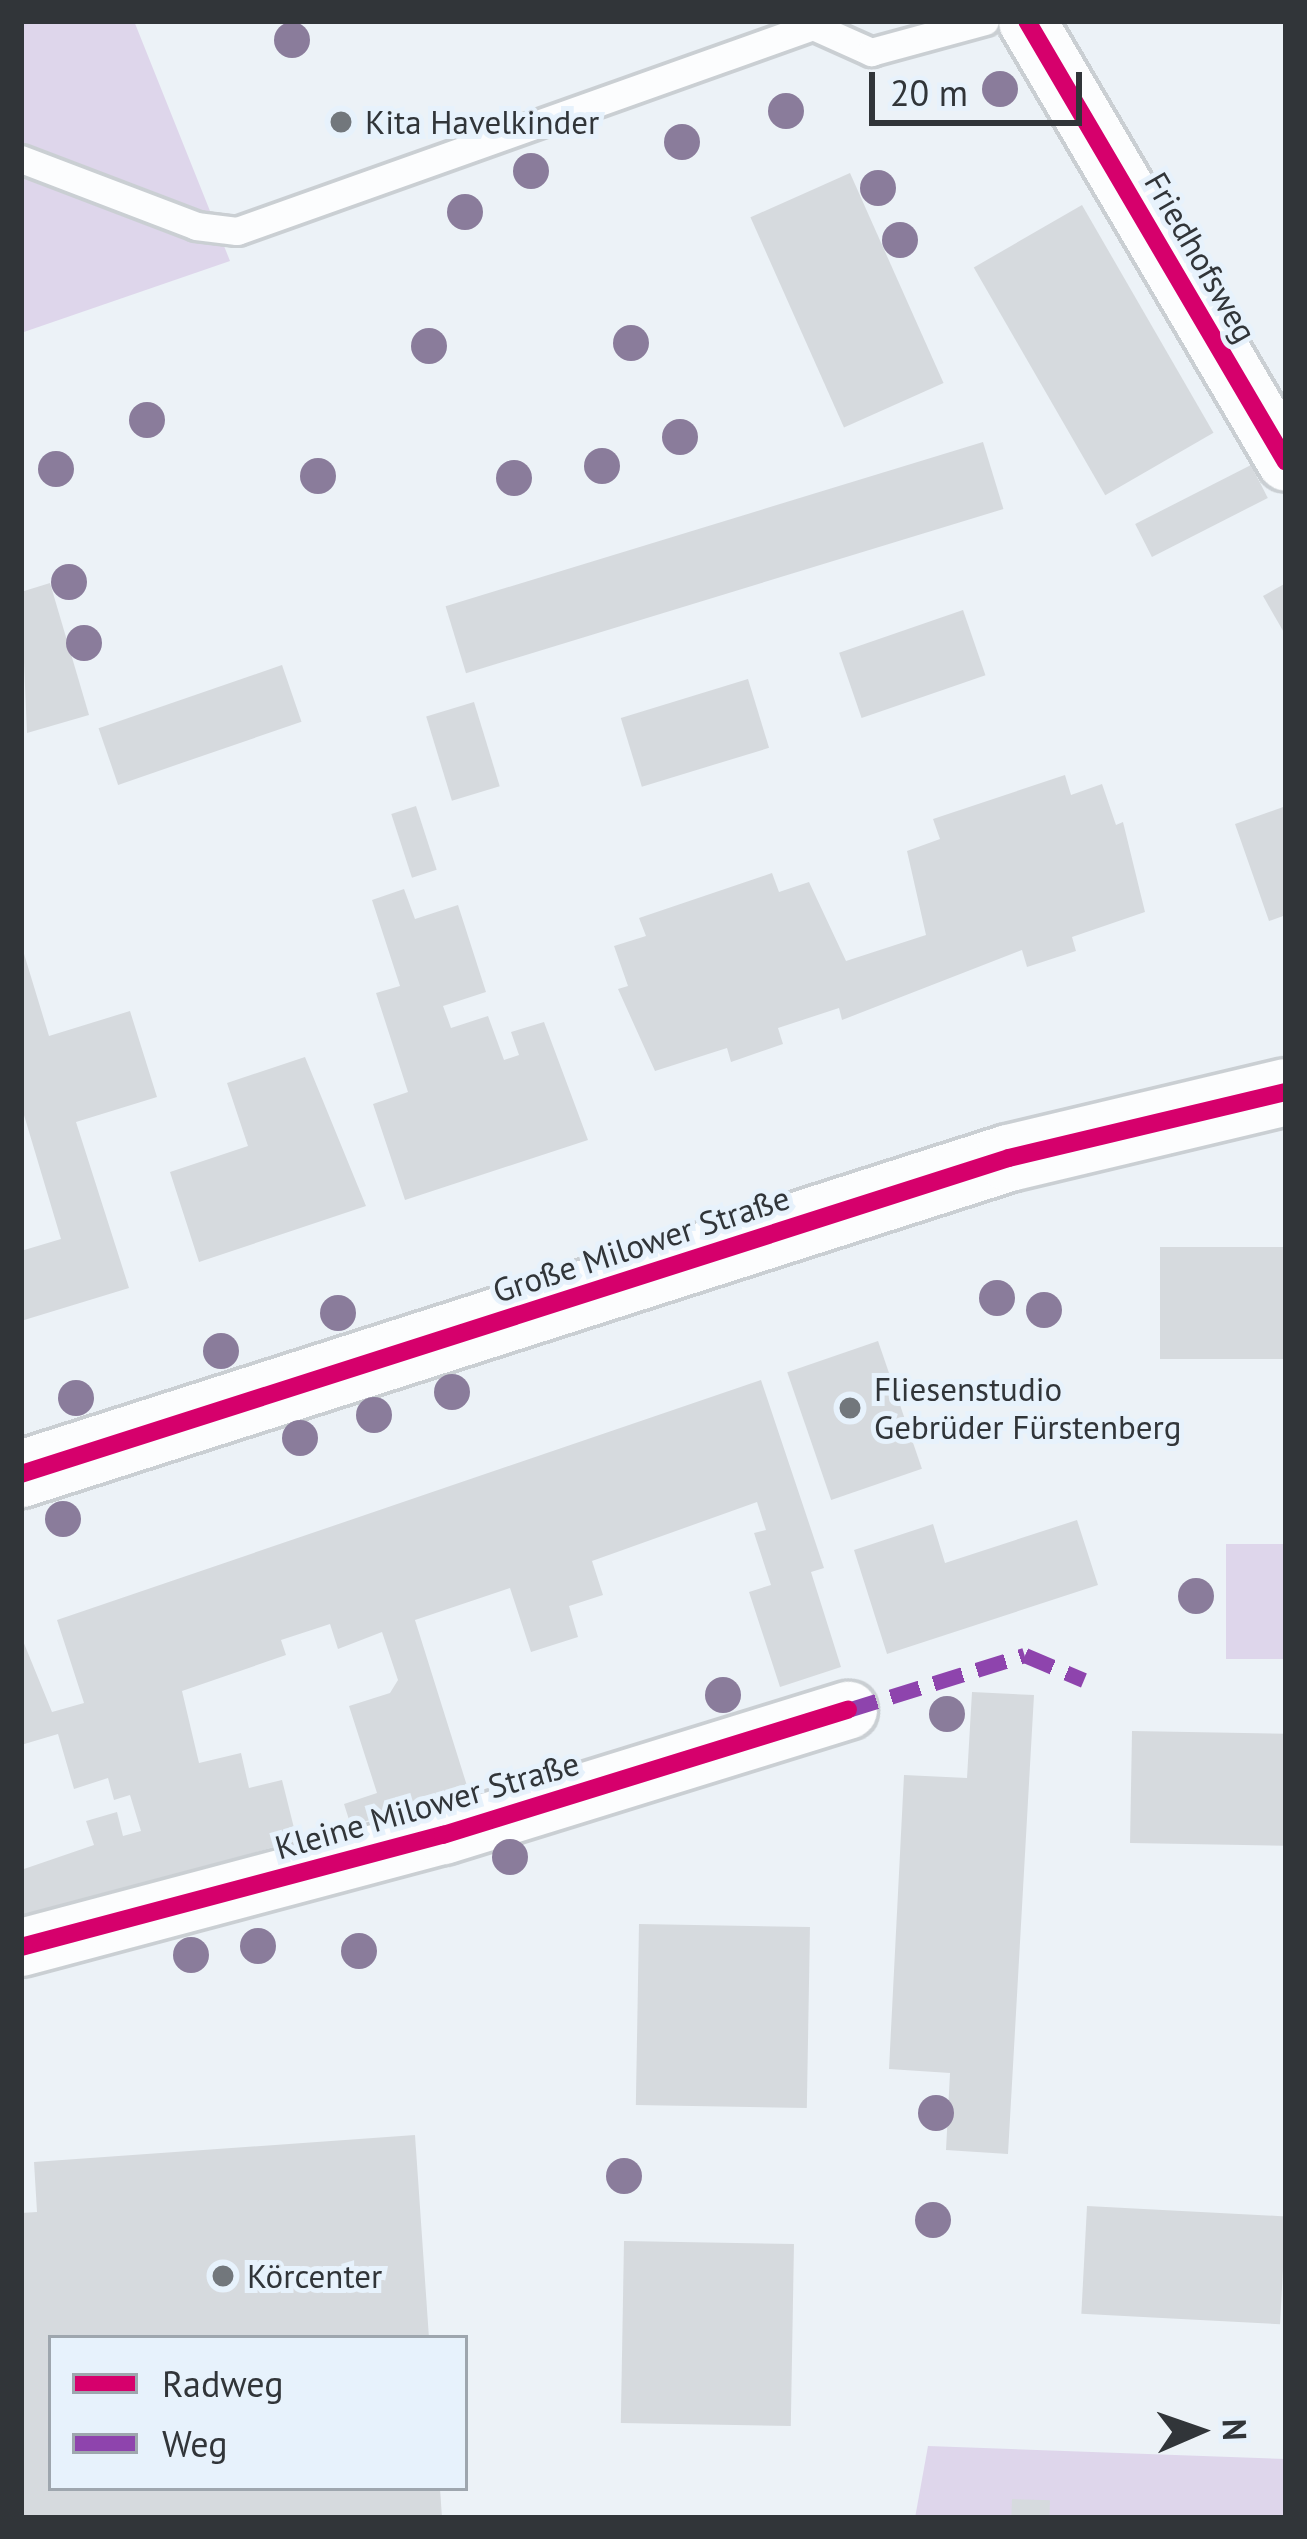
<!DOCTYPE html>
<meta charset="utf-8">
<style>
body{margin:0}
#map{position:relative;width:1307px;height:2539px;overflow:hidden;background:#ecf2f7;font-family:"PT Sans",sans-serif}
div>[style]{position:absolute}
.green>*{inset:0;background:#ded6eb;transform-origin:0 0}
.building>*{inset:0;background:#d6dade;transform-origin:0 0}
.roads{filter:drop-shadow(3px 0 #cacfd3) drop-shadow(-3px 0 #cacfd3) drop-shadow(0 3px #cacfd3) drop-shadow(0 -3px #cacfd3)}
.lane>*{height:27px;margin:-13.5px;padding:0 13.5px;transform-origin:13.5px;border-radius:13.5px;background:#fcfdfe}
.street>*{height:57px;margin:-28.5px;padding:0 28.5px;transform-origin:28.5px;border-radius:28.5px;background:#fcfdfe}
.primary>*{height:66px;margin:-33px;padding:0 33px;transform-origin:33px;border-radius:33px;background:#fcfdfe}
.quiet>*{height:15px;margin-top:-7.5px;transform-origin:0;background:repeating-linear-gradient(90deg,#8e44ad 0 30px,transparent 0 45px)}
.cycleway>*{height:18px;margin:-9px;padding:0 9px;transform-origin:9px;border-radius:9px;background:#d6006c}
.trees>*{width:36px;height:36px;margin:-18px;border-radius:50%;background:#8a7c9b}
.dots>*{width:33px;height:33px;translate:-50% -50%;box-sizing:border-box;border:6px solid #e7f2fc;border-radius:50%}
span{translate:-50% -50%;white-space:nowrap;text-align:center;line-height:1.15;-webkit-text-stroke:10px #e7f2fc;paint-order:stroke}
.poi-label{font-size:33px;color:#313539}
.left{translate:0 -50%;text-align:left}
.street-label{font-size:33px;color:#313539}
.frame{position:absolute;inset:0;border:24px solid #313539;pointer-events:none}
.legend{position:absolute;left:48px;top:2335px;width:420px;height:156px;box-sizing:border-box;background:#e7f2fc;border:3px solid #9ea6ae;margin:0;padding:15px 21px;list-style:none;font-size:36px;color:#313539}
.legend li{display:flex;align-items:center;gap:24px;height:60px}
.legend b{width:60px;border:3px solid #9ea6ae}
.north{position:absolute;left:1139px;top:2371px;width:120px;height:120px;-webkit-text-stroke:9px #e7f2fc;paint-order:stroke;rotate:88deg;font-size:33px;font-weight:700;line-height:48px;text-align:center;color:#313539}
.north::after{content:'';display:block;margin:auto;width:42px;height:54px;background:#313539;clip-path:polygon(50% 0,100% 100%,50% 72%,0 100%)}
.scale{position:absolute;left:869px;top:72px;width:213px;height:54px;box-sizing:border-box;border:6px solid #313539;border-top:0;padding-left:15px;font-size:36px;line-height:42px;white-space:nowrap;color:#313539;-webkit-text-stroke:9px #e7f2fc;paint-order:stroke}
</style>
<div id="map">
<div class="green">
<div style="clip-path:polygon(21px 21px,134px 21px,230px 261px,21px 333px)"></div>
<div style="left:1286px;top:1544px;width:115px;height:60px;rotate:90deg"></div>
<div style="clip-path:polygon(928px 2446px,1286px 2459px,1286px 2518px,915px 2518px)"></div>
</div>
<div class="building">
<div style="left:850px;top:173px;width:230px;height:109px;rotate:66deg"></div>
<div style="left:1082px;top:205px;width:263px;height:125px;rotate:60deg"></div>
<div style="left:983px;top:442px;width:70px;height:562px;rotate:73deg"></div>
<div style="left:1251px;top:465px;width:37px;height:130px;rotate:63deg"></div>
<div style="clip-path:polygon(50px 583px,89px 715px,27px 733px,21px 592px)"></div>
<div style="clip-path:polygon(1286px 583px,1286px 636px,1263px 596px)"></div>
<div style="left:963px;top:610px;width:69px;height:131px;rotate:71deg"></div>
<div style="left:282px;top:665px;width:60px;height:194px;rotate:71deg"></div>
<div style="left:748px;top:679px;width:72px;height:133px;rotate:73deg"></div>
<div style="left:474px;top:702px;width:88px;height:50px;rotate:73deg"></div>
<div style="clip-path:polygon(1065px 775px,1071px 795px,1102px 784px,1116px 825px,1123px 822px,1145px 912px,1072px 937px,1076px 951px,1027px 967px,1022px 950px,842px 1020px,839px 1008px,778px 1028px,783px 1044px,731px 1062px,727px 1048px,655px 1071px,618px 989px,628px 986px,614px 946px,646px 936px,639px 918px,772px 873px,779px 892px,809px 882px,846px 961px,926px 935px,907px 851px,940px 839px,933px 819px)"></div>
<div style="left:416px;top:806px;width:67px;height:26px;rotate:72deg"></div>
<div style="clip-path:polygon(1286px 806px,1286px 915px,1269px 921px,1235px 824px)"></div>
<div style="clip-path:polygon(404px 889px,415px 919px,458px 905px,486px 992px,443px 1006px,451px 1028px,488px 1016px,504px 1060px,519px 1055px,511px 1032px,544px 1022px,588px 1140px,405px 1200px,373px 1104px,408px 1092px,376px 993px,400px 986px,372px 900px)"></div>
<div style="clip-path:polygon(21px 944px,49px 1036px,130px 1011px,157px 1097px,76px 1122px,129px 1288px,21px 1321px,21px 1251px,61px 1239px,21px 1105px)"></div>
<div style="clip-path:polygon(305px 1057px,366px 1206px,199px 1262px,170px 1172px,248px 1146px,227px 1083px)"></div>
<div style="left:1286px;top:1247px;width:112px;height:126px;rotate:90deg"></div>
<div style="left:878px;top:1341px;width:135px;height:96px;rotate:71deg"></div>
<div style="clip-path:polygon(761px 1380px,824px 1568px,811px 1572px,841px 1667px,780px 1687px,749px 1592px,771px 1585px,754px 1533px,766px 1530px,757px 1502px,592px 1561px,603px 1595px,569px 1606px,578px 1637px,531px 1652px,510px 1588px,415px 1620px,468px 1789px,351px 1826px,344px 1804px,377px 1793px,349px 1706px,390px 1693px,398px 1680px,382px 1632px,338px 1649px,330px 1624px,281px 1640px,286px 1655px,182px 1691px,199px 1763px,241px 1753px,249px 1788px,282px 1780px,297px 1840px,21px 1922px,21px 1870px,94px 1845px,86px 1821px,117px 1812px,123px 1836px,141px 1831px,130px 1795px,114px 1800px,108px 1778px,74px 1789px,58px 1734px,21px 1745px,21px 1636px,52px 1712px,84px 1703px,57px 1620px)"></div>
<div style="clip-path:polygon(1077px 1520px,1098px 1585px,887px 1654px,854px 1550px,933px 1524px,945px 1563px)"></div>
<div style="clip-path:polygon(972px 1692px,1034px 1695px,1008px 2154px,946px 2150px,950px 2073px,889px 2069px,904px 1775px,967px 1778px)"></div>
<div style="left:1132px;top:1731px;width:154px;height:112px;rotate:1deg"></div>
<div style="left:639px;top:1924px;width:171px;height:181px;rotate:1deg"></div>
<div style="clip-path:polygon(415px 2135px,429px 2338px,51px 2338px,51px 2488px,440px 2488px,442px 2518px,21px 2518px,21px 2213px,37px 2212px,34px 2162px)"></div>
<div style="left:1087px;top:2206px;width:199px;height:108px;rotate:3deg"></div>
<div style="left:624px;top:2241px;width:170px;height:182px;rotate:1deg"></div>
<div style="left:1012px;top:2499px;width:38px;height:19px;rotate:2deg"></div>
</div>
<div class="roads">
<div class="lane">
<div style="left:21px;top:159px;width:187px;rotate:20.9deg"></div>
<div style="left:196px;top:226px;width:41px;rotate:7deg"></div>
<div style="left:237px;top:231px;width:611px;rotate:-19.59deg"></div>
<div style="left:813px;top:26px;width:64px;rotate:24.1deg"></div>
<div style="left:871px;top:52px;width:118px;rotate:-15.2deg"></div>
</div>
<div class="street">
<div style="left:1027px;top:21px;width:511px;rotate:59.57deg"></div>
<div style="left:21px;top:1947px;width:437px;rotate:-14.9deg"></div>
<div style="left:443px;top:1835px;width:424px;rotate:-17.2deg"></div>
</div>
<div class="primary">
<div style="left:21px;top:1474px;width:1037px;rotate:-17.74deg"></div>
<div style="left:1009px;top:1158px;width:285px;rotate:-13.4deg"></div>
</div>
</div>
<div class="quiet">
<div style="left:848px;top:1710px;width:185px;rotate:-17.3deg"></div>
<div style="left:1025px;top:1655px;width:64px;rotate:23deg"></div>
</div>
<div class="cycleway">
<div style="left:1027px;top:21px;width:511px;rotate:59.57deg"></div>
<div style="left:21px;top:1474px;width:1037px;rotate:-17.74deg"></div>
<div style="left:1009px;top:1158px;width:285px;rotate:-13.4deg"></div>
<div style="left:21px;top:1947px;width:437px;rotate:-14.9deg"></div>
<div style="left:443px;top:1835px;width:424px;rotate:-17.2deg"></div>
</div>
<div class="trees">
<div style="left:292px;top:40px"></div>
<div style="left:1000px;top:89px"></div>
<div style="left:786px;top:111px"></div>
<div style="left:682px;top:142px"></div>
<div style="left:531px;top:171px"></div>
<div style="left:878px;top:188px"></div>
<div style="left:465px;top:212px"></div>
<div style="left:900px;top:240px"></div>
<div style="left:631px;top:343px"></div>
<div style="left:429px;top:346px"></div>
<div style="left:147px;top:420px"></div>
<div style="left:680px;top:437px"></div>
<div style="left:602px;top:466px"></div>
<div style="left:56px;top:469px"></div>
<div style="left:318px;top:476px"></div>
<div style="left:514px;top:478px"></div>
<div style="left:69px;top:582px"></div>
<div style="left:84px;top:643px"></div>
<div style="left:997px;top:1298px"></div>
<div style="left:1044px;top:1310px"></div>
<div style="left:338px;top:1313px"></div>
<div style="left:221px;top:1351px"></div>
<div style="left:452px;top:1392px"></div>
<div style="left:76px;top:1398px"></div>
<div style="left:374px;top:1415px"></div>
<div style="left:300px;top:1438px"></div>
<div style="left:63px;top:1519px"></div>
<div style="left:1196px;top:1596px"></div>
<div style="left:723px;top:1695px"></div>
<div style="left:947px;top:1714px"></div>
<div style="left:510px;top:1857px"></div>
<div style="left:258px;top:1946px"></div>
<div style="left:359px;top:1951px"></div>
<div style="left:191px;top:1955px"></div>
<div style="left:936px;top:2113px"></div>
<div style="left:624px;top:2176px"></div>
<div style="left:933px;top:2220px"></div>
</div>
<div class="dots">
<div style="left:341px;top:122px;background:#72777c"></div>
<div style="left:850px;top:1408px;background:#72777c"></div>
<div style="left:223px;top:2276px;background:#72777c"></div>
</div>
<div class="poi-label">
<span class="left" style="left:365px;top:122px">Kita Havelkinder</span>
<span class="left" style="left:874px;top:1408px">Fliesenstudio<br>Gebrüder Fürstenberg</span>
<span class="left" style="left:247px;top:2276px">Körcenter</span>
</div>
<div class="street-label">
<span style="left:1201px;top:257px;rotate:60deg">Friedhofsweg</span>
<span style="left:641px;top:1244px;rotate:-18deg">Große Milower Straße</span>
<span style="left:427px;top:1805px;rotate:-16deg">Kleine Milower Straße</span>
</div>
<div class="frame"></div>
<ul class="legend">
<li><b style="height:15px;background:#d6006c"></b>Radweg</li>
<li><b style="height:15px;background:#8e44ad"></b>Weg</li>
</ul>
<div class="north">N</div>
<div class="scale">20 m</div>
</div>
